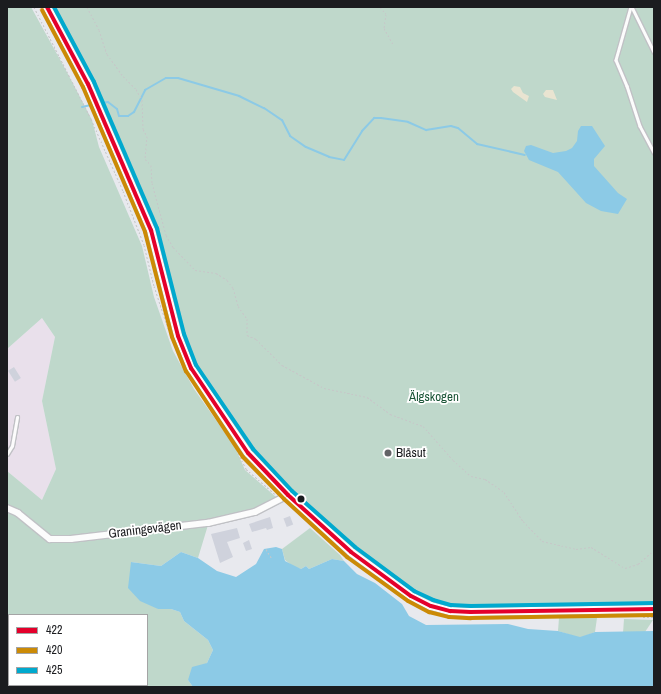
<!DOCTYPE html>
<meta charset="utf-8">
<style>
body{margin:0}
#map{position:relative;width:661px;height:694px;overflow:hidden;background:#e8e9ee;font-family:"Archivo Narrow",sans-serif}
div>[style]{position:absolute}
.industrial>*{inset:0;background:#e9e0eb}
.green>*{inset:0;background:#bfd8cb}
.sand>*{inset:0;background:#e9e4d1}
.water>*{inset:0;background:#8ccae6}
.stream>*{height:2px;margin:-1px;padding:0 1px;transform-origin:1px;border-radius:1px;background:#8ccae6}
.building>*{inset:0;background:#cfd2dc;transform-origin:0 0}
.path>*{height:1px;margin-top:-0.5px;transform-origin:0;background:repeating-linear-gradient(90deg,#c6c7c8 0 2px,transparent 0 4px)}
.roads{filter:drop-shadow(1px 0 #c0c1c5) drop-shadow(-1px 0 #c0c1c5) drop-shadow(0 1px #c0c1c5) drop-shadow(0 -1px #c0c1c5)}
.lane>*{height:2.5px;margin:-1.25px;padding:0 1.25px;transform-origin:1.25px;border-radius:1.25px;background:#fcfcfc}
.street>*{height:5.5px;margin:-2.75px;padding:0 2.75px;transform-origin:2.75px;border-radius:2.75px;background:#fcfcfc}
.secondary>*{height:8px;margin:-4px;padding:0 4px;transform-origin:4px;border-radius:4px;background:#fcfcfc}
.bus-1>*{height:4px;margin:-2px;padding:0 2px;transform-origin:2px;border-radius:2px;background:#e4002b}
.bus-2>*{height:4px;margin:-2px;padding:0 2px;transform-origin:2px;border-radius:2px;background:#cb8a06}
.bus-3>*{height:4px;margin:-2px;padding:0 2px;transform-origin:2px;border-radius:2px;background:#00a9ce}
.dots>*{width:11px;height:11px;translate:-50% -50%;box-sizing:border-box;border:2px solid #fff;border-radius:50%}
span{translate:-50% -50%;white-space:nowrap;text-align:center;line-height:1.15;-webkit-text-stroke:3.5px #fff;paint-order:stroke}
.park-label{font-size:13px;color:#1b5537}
.poi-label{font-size:13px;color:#1b1c1f}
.left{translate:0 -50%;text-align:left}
.street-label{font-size:13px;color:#1b1c1f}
.frame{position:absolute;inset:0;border:8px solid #1b1c1f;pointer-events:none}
.legend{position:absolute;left:8px;top:614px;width:140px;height:72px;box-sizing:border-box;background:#fff;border:1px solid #a4a4a5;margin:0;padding:5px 7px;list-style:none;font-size:12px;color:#1b1c1f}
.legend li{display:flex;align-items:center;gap:8px;height:20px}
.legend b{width:20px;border:1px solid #a4a4a5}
</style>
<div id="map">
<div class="industrial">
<div style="clip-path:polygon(42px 318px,55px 337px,42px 401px,56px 469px,42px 500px,7px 471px,7px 349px)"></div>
</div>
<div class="green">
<div style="clip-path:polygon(7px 7px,31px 7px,68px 74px,92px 120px,99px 147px,142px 246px,154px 297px,173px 351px,194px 389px,235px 447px,245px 470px,276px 497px,274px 501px,254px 510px,207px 520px,58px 537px,45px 533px,19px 510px,7px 506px,7px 471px,42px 500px,56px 469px,42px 401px,55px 337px,42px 318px,7px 349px)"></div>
<div style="clip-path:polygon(53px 7px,654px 7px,654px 605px,471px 609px,451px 608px,432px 603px,412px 593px,353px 549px,326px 525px,317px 511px,266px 469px,205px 382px,188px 349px,162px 253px,89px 77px)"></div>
<div style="clip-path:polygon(evenodd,7px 511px,16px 514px,42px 537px,58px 542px,208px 525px,198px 558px,181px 552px,161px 566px,131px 562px,158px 609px,171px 609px,180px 612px,184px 621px,208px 640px,213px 650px,207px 663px,188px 680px,193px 687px,7px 687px,7px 511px,9px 615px,147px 615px,147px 685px,9px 685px,9px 615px)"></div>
<div style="clip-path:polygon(310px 528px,340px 555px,344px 561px,332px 559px,309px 569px,306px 566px,301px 569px,294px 567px,285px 560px,282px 549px)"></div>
<div style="clip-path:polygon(559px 618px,597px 618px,595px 632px,580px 638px,558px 631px)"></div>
<div style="clip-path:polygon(624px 619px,653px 620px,645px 632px,623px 633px)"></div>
</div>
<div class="sand">
<div style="clip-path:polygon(514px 86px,520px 87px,523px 93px,529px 96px,527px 102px,513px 92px,511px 89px)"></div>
<div style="clip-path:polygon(546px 90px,553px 90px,557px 100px,545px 97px,543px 94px)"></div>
</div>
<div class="water">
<div style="clip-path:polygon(581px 126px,592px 126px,605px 146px,594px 159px,594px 166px,618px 193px,627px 199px,618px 214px,601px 211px,586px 203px,558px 172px,529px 160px,524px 151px,526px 146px,531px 145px,553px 153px,566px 151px,572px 148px,577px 141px,578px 131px)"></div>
<div style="clip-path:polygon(276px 547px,282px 549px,285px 561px,301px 569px,306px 566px,309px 569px,332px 559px,344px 561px,357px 574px,375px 583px,402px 604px,409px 616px,426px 625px,508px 624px,528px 629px,558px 631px,580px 637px,595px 632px,654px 631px,654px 687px,193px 687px,188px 680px,192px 667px,207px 663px,213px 650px,208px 640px,184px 621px,180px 612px,171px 609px,158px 609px,140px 601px,128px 588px,131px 562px,161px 566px,181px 552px,198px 558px,217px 571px,236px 577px,256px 564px,264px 549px)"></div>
</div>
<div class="stream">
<div style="left:102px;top:103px;width:6px;rotate:-9deg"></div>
<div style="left:108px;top:102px;width:11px;rotate:38deg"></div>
<div style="left:117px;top:109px;width:7px;rotate:74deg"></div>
<div style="left:119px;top:116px;width:9px"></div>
<div style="left:128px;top:116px;width:7px;rotate:-34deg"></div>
<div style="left:134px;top:112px;width:25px;rotate:-63deg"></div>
<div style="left:145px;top:90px;width:24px;rotate:-30deg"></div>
<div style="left:166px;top:78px;width:12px"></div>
<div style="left:178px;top:78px;width:64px;rotate:16.4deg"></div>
<div style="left:239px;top:96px;width:28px;rotate:26deg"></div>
<div style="left:264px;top:108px;width:22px;rotate:34deg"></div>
<div style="left:282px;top:120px;width:18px;rotate:63deg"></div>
<div style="left:290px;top:136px;width:19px;rotate:35deg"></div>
<div style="left:306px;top:147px;width:25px;rotate:23deg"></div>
<div style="left:329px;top:157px;width:15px;rotate:11deg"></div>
<div style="left:344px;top:160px;width:34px;rotate:-58deg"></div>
<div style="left:362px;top:131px;width:18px;rotate:-47deg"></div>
<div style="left:374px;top:118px;width:7px"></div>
<div style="left:381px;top:118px;width:27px;rotate:8deg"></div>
<div style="left:408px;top:122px;width:20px;rotate:24deg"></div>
<div style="left:426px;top:130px;width:25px;rotate:-9deg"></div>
<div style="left:451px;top:126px;width:7px;rotate:16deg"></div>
<div style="left:458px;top:128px;width:25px;rotate:40deg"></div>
<div style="left:477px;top:144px;width:49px;rotate:12.9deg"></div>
<div style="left:82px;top:107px;width:9px;rotate:-13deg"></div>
</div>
<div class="building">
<div style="left:14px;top:367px;width:13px;height:7px;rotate:58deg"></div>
<div style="left:290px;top:516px;width:9px;height:7px;rotate:69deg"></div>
<div style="clip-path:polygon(270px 517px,273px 528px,267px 530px,266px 528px,252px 532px,249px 524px)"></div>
<div style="clip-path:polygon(237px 528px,240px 538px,227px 542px,233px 557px,220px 563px,211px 534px)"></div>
<div style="clip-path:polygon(249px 540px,252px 549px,246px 551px,243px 543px)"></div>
</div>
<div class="path">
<div style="left:34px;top:7px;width:126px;rotate:63deg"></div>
<div style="left:91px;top:119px;width:79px;rotate:66deg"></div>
<div style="left:123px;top:191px;width:58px;rotate:68.7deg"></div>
<div style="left:144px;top:245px;width:42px;rotate:76.3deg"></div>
<div style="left:154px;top:286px;width:47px;rotate:71.6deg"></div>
<div style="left:87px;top:7px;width:26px;rotate:62deg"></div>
<div style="left:99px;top:30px;width:25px;rotate:72deg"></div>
<div style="left:107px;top:54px;width:27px;rotate:54deg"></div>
<div style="left:123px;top:76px;width:18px;rotate:45deg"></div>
<div style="left:136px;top:89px;width:13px;rotate:61deg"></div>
<div style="left:142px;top:100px;width:29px;rotate:88deg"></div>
<div style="left:143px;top:129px;width:8px;rotate:60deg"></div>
<div style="left:147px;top:136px;width:23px;rotate:95deg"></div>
<div style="left:145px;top:159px;width:8px;rotate:45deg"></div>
<div style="left:151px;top:165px;width:18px;rotate:87deg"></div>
<div style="left:152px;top:183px;width:54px;rotate:74.9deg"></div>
<div style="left:166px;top:235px;width:14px;rotate:60deg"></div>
<div style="left:173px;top:247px;width:32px;rotate:46deg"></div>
<div style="left:195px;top:270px;width:21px;rotate:8deg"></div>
<div style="left:216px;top:273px;width:13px;rotate:32deg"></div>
<div style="left:227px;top:280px;width:10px;rotate:53deg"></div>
<div style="left:233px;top:288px;width:19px;rotate:74deg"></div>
<div style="left:238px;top:306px;width:16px;rotate:55deg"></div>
<div style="left:247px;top:319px;width:16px;rotate:90deg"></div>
<div style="left:247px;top:335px;width:10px;rotate:24deg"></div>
<div style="left:256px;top:339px;width:37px;rotate:45deg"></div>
<div style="left:282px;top:365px;width:48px;rotate:28.7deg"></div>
<div style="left:324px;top:388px;width:44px;rotate:11.8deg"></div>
<div style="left:367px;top:397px;width:29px;rotate:36deg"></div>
<div style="left:390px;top:414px;width:35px;rotate:20deg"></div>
<div style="left:423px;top:426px;width:45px;rotate:48.6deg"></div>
<div style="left:453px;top:460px;width:24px;rotate:42deg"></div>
<div style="left:471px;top:476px;width:14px;rotate:12deg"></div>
<div style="left:485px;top:479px;width:23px;rotate:34deg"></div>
<div style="left:504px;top:492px;width:35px;rotate:57deg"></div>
<div style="left:523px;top:521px;width:28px;rotate:46deg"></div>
<div style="left:542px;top:541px;width:35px;rotate:13deg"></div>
<div style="left:576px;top:549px;width:15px;rotate:-8deg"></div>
<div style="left:591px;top:547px;width:40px;rotate:32deg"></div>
<div style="left:625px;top:568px;width:14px;rotate:-17deg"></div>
<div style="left:638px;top:564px;width:21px;rotate:-41deg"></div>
<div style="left:380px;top:7px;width:9px;rotate:49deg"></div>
<div style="left:386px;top:14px;width:14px;rotate:98deg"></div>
<div style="left:384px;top:28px;width:18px;rotate:61deg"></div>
<div style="left:238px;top:453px;width:18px;rotate:63deg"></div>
<div style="left:246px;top:469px;width:38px;rotate:41deg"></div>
<div style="left:266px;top:549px;width:12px;rotate:59deg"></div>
<div style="left:643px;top:617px;width:11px"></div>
</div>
<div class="roads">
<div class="lane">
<div style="left:631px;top:7px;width:55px;rotate:105.8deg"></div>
<div style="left:616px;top:60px;width:28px;rotate:67deg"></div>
<div style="left:627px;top:86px;width:42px;rotate:72deg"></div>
<div style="left:640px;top:126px;width:30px;rotate:62deg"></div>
<div style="left:632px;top:7px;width:50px;rotate:63.9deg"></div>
<div style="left:7px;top:454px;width:9px;rotate:-58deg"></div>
<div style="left:12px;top:446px;width:29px;rotate:-80deg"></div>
</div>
<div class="street">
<div style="left:7px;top:508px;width:12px;rotate:24deg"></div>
<div style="left:18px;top:513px;width:41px;rotate:39.1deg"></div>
<div style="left:50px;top:539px;width:21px"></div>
<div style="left:71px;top:539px;width:138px;rotate:-6.7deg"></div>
<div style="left:208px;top:523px;width:48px;rotate:-13.2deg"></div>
<div style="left:255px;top:512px;width:37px;rotate:-27deg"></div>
<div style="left:7px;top:679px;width:4px;rotate:63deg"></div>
</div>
<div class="secondary">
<div style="left:47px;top:7px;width:87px;rotate:62deg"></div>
<div style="left:88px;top:84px;width:159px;rotate:66.7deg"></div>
<div style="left:151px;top:230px;width:109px;rotate:75.7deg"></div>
<div style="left:178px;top:336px;width:35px;rotate:68deg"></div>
<div style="left:191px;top:368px;width:102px;rotate:56.2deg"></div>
<div style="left:248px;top:453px;width:58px;rotate:46.4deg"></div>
<div style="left:288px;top:495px;width:85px;rotate:42.1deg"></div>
<div style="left:351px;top:552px;width:74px;rotate:36.3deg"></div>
<div style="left:411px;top:596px;width:22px;rotate:27deg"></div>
<div style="left:431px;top:606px;width:20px;rotate:15deg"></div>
<div style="left:450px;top:611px;width:21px;rotate:3deg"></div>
<div style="left:471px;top:612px;width:183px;rotate:-0.9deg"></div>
</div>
</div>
<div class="bus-1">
<div style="left:47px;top:7px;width:87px;rotate:62deg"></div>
<div style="left:88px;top:84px;width:159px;rotate:66.7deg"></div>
<div style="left:151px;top:230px;width:109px;rotate:75.7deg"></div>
<div style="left:178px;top:336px;width:35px;rotate:68deg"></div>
<div style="left:191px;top:368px;width:102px;rotate:56.2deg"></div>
<div style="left:248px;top:453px;width:58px;rotate:46.4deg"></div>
<div style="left:288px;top:495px;width:85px;rotate:42.1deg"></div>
<div style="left:351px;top:552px;width:74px;rotate:36.3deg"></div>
<div style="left:411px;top:596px;width:22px;rotate:27deg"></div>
<div style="left:431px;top:606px;width:20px;rotate:15deg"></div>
<div style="left:450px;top:611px;width:21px;rotate:3deg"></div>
<div style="left:471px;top:612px;width:183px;rotate:-0.9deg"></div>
</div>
<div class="bus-2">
<div style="left:42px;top:10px;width:87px;rotate:62deg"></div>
<div style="left:83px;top:87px;width:158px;rotate:66.8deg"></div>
<div style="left:145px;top:232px;width:108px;rotate:75.6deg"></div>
<div style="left:172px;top:337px;width:37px;rotate:68deg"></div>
<div style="left:186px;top:371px;width:103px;rotate:56.5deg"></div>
<div style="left:243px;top:457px;width:59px;rotate:45.7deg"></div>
<div style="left:284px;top:499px;width:86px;rotate:42.6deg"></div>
<div style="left:347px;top:557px;width:75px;rotate:35.8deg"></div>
<div style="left:408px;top:601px;width:24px;rotate:28deg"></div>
<div style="left:429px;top:612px;width:21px;rotate:14deg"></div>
<div style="left:449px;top:617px;width:22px;rotate:3deg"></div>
<div style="left:471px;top:618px;width:183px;rotate:-0.9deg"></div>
</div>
<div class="bus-3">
<div style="left:54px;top:7px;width:85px;rotate:61.9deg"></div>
<div style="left:94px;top:82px;width:159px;rotate:66.7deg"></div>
<div style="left:157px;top:228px;width:109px;rotate:75.7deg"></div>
<div style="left:184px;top:334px;width:33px;rotate:69deg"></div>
<div style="left:196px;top:365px;width:102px;rotate:55.8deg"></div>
<div style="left:253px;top:449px;width:57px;rotate:47.1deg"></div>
<div style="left:292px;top:491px;width:84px;rotate:41.6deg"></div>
<div style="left:355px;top:547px;width:74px;rotate:36.7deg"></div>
<div style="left:414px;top:591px;width:21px;rotate:25deg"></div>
<div style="left:433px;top:600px;width:19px;rotate:16deg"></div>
<div style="left:451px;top:605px;width:20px;rotate:3deg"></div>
<div style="left:471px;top:606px;width:183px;rotate:-0.9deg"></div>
</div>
<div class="dots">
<div style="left:388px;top:453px;background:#636467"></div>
<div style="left:301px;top:499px;background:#1b1c1f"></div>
</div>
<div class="park-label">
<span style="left:434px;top:397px">Älgskogen</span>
</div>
<div class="poi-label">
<span class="left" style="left:396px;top:453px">Blåsut</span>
</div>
<div class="street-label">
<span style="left:145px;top:530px;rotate:-7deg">Graningevägen</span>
</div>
<div class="frame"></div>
<ul class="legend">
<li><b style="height:5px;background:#e4002b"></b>422</li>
<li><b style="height:5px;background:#cb8a06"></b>420</li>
<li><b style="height:5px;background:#00a9ce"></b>425</li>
</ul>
</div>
